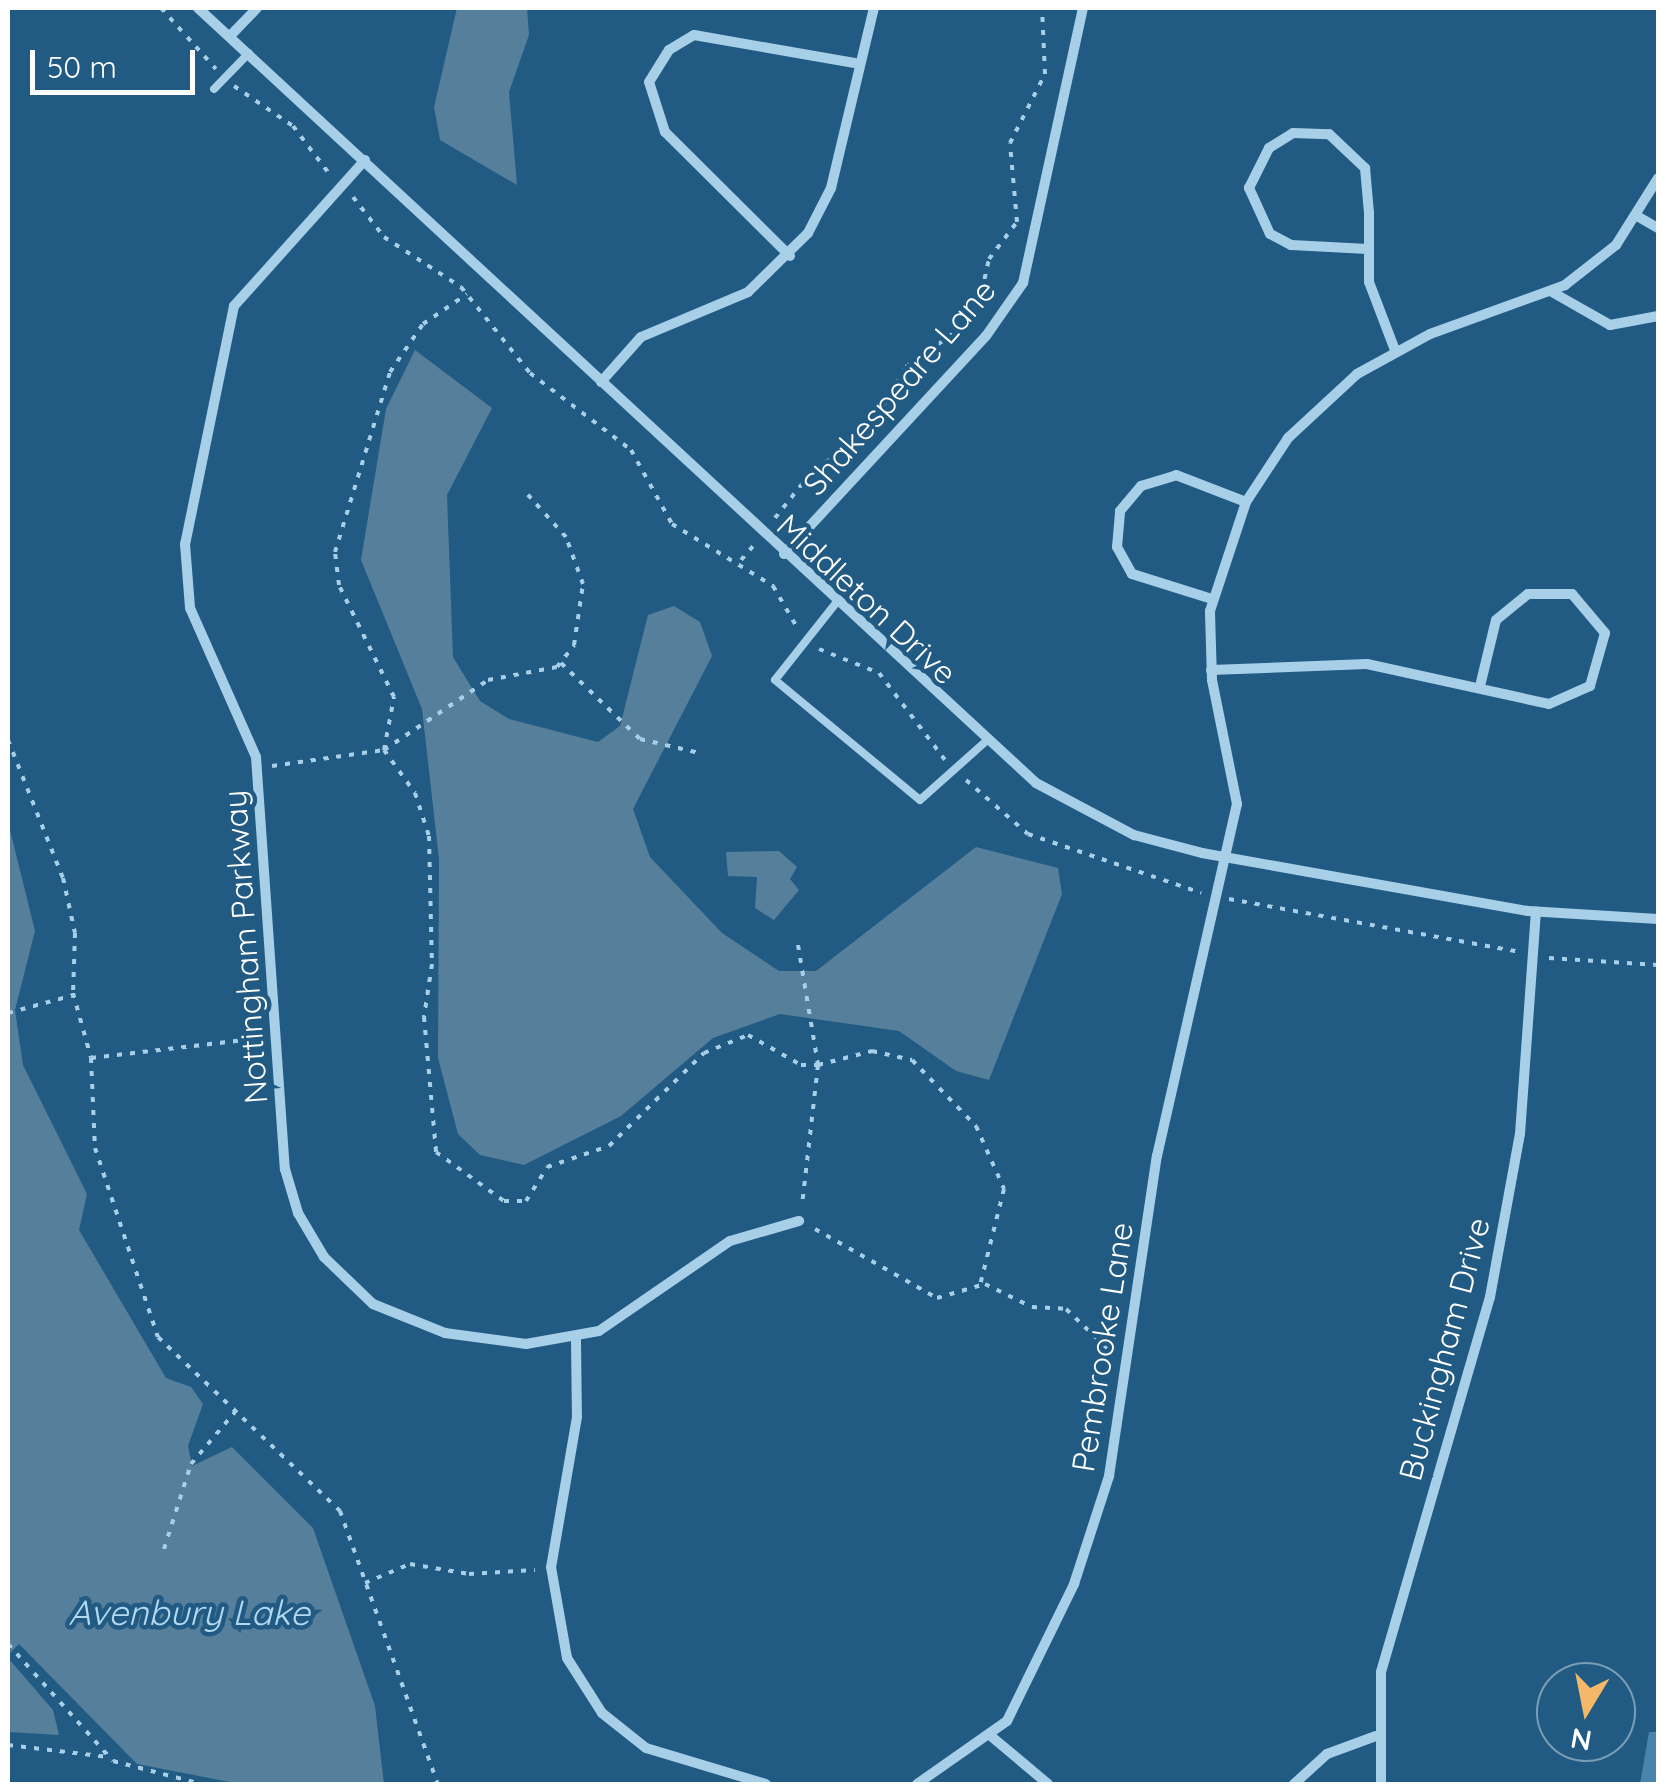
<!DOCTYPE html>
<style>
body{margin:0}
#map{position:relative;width:1666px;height:1792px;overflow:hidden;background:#215b83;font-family:Quicksand,sans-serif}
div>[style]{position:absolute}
.water>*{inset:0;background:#557f9a}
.building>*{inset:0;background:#4985ab}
.path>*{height:4px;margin-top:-2px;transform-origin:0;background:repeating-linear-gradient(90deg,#a8cfe8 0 5px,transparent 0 13px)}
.lane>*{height:8px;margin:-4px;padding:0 4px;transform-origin:4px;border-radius:4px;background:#a8cfe8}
.street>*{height:10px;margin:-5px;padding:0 5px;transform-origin:5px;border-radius:5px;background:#a8cfe8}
span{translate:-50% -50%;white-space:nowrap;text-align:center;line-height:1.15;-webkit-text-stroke:9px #215b83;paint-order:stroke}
.street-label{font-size:32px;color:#fff}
.water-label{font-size:35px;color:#b3d9f0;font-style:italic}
.frame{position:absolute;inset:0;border:10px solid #fff;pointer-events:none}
.north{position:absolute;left:1536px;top:1662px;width:100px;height:100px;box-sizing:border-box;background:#215b83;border:2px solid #7a9db5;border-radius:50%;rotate:190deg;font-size:28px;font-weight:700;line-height:40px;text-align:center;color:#fff}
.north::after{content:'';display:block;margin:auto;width:35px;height:45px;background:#f5b769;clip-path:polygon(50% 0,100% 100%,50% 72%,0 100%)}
.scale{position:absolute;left:30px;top:50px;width:165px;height:45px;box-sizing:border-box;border:5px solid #fff;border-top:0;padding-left:12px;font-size:30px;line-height:35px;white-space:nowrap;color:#fff;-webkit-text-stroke:8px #215b83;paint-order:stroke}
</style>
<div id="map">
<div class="water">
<div style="clip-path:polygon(457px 8px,527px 8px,529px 35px,509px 92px,517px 185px,440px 140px,434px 107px)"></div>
<div style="clip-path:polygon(415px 350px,492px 408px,447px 495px,453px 657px,480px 701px,509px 719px,598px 742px,620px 726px,648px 615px,674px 606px,700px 622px,712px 656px,633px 809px,650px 857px,722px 933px,779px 971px,816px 971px,976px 847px,1058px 868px,1062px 894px,989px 1080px,956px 1071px,899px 1031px,780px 1014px,713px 1038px,621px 1116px,524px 1165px,480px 1155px,458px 1134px,438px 1058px,439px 859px,422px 709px,361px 560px,386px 409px)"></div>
<div style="clip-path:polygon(8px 822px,35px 931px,15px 1010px,23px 1065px,87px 1194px,79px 1230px,166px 1378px,191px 1387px,203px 1404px,188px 1446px,192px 1466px,232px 1447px,313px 1528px,375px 1706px,384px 1784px,240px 1784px,137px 1764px,19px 1644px,8px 1655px)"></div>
<div style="clip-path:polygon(779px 851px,797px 867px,790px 879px,799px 890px,774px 920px,755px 908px,757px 877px,728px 876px,726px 852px)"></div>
<div style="clip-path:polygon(8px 1658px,53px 1710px,59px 1735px,8px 1732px)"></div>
</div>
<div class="building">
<div style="clip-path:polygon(1649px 1732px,1658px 1732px,1658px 1784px,1640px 1784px)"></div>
</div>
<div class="path">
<div style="left:161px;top:8px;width:82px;rotate:48deg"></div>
<div style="left:234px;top:86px;width:71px;rotate:34.1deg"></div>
<div style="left:293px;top:126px;width:63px;rotate:52.8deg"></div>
<div style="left:353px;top:197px;width:51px;rotate:52.2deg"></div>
<div style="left:384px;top:237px;width:92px;rotate:33deg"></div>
<div style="left:461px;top:287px;width:110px;rotate:51.3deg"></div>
<div style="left:530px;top:373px;width:127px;rotate:37.3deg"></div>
<div style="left:631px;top:450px;width:85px;rotate:61deg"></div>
<div style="left:672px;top:524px;width:119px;rotate:31.5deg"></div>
<div style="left:773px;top:586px;width:50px;rotate:59.8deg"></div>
<div style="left:775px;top:518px;width:63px;rotate:-51.5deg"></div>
<div style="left:814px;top:469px;width:57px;rotate:-30.6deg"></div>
<div style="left:863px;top:440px;width:85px;rotate:-59.5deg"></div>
<div style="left:906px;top:367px;width:86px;rotate:-35.5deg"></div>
<div style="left:976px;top:317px;width:59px;rotate:-77.4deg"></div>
<div style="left:989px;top:259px;width:46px;rotate:-52.9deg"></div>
<div style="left:1017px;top:222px;width:79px;rotate:-95.1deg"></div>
<div style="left:1010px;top:143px;width:77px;rotate:-63.1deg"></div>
<div style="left:1045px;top:74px;width:66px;rotate:-92.6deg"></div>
<div style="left:741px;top:560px;width:20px;rotate:-49deg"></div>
<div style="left:819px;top:649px;width:65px;rotate:21.8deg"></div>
<div style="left:879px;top:673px;width:109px;rotate:52.8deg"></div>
<div style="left:561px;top:663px;width:110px;rotate:43.9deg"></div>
<div style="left:640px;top:739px;width:61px;rotate:13.3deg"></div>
<div style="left:8px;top:740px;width:149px;rotate:68.3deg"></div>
<div style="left:63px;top:878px;width:56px;rotate:77.7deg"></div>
<div style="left:75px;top:933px;width:60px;rotate:91.9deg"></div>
<div style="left:73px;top:993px;width:67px;rotate:74.5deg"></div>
<div style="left:91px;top:1058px;width:171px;rotate:-6.7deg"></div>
<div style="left:384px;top:750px;width:54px;rotate:-79.3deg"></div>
<div style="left:394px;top:697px;width:125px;rotate:-116.2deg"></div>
<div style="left:339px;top:585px;width:33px;rotate:-97deg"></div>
<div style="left:335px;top:552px;width:188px;rotate:-73deg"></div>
<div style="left:390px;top:372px;width:58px;rotate:-55.5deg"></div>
<div style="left:423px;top:324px;width:53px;rotate:-34.3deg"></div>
<div style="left:384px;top:750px;width:125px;rotate:-33.9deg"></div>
<div style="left:488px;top:680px;width:70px;rotate:-10.7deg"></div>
<div style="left:557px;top:667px;width:28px;rotate:-52deg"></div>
<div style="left:574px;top:645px;width:62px;rotate:-81.6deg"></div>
<div style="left:583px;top:584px;width:50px;rotate:-109.9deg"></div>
<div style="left:566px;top:537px;width:57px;rotate:-132.1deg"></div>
<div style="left:272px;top:766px;width:113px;rotate:-8.1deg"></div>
<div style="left:384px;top:750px;width:53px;rotate:54.2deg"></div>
<div style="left:415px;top:793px;width:45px;rotate:72deg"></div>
<div style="left:429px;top:836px;width:128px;rotate:88.7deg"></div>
<div style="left:432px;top:964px;width:54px;rotate:98.6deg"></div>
<div style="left:424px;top:1017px;width:136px;rotate:84.9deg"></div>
<div style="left:436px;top:1152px;width:84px;rotate:35.8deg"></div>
<div style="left:504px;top:1201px;width:22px"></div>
<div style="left:526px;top:1201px;width:40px;rotate:-58deg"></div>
<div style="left:547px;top:1167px;width:65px;rotate:-18.7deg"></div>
<div style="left:609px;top:1146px;width:133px;rotate:-44.4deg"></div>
<div style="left:704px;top:1053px;width:48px;rotate:-22.2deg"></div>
<div style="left:748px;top:1035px;width:61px;rotate:29.5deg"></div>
<div style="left:801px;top:1065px;width:17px"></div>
<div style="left:818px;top:1065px;width:141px;rotate:96.5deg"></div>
<div style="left:966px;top:780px;width:82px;rotate:41.1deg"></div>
<div style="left:1028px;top:834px;width:183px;rotate:18.8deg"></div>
<div style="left:1229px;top:899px;width:296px;rotate:10.3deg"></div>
<div style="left:798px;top:945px;width:122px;rotate:80.5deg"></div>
<div style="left:818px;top:1065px;width:56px;rotate:-14.5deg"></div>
<div style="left:872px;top:1051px;width:41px;rotate:12.7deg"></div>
<div style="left:912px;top:1060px;width:92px;rotate:45.9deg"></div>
<div style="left:976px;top:1126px;width:69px;rotate:66deg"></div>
<div style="left:1004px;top:1189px;width:99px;rotate:104deg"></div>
<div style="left:1549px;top:958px;width:109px;rotate:3.7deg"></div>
<div style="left:8px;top:1013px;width:68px;rotate:-15.3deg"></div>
<div style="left:91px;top:1058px;width:90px;rotate:87.5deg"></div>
<div style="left:95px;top:1148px;width:199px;rotate:71.6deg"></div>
<div style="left:158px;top:1337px;width:252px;rotate:43.7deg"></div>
<div style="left:340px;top:1511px;width:290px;rotate:70.3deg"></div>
<div style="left:815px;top:1229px;width:140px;rotate:29.5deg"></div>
<div style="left:937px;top:1298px;width:50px;rotate:-16.3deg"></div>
<div style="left:985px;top:1284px;width:52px;rotate:26.1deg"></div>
<div style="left:1032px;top:1307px;width:34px;rotate:3deg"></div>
<div style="left:1066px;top:1309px;width:61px;rotate:43.7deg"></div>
<div style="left:164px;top:1549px;width:89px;rotate:-72.4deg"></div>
<div style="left:191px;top:1464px;width:68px;rotate:-49.8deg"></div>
<div style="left:365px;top:1583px;width:49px;rotate:-22.9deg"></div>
<div style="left:410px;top:1564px;width:60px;rotate:9.6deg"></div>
<div style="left:469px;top:1574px;width:66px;rotate:-3.5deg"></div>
<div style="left:8px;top:1644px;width:157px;rotate:48.1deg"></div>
<div style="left:113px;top:1761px;width:91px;rotate:14.6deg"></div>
<div style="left:8px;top:1745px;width:101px;rotate:6.8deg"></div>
</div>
<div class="lane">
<div style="left:214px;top:89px;width:50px;rotate:-45.8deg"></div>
<div style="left:836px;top:603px;width:98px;rotate:128.4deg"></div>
<div style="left:775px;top:680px;width:188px;rotate:39.6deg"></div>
<div style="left:920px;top:800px;width:87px;rotate:-41.7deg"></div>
</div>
<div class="street">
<div style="left:198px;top:8px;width:1141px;rotate:42.76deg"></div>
<div style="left:1036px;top:783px;width:111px;rotate:28deg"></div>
<div style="left:1134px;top:835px;width:70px;rotate:14.8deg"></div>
<div style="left:1202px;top:853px;width:331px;rotate:10.1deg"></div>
<div style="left:1528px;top:911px;width:130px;rotate:3.5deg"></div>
<div style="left:231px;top:35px;width:37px;rotate:-46deg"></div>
<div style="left:365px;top:160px;width:196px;rotate:131.9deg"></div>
<div style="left:234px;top:306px;width:243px;rotate:101.6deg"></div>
<div style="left:185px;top:544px;width:64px;rotate:85.5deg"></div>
<div style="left:190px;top:608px;width:163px;rotate:66.1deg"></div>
<div style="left:256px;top:757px;width:413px;rotate:86deg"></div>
<div style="left:285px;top:1169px;width:46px;rotate:73.5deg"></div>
<div style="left:298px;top:1213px;width:51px;rotate:59.4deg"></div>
<div style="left:324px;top:1257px;width:68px;rotate:43.8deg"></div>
<div style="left:373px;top:1304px;width:78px;rotate:21.9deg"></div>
<div style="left:445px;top:1333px;width:82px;rotate:7.7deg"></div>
<div style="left:526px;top:1344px;width:74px;rotate:-10.1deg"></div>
<div style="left:599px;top:1331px;width:159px;rotate:-34.5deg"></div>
<div style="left:730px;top:1241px;width:72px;rotate:-16.2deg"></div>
<div style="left:1637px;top:216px;width:24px;rotate:30deg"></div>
<div style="left:1368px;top:249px;width:77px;rotate:-177deg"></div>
<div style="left:1291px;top:245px;width:24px;rotate:-152deg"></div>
<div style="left:1270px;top:234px;width:51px;rotate:-114.5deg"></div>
<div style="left:1249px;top:188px;width:45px;rotate:-63.4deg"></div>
<div style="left:1269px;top:148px;width:28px;rotate:-32deg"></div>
<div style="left:1293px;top:133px;width:36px;rotate:2deg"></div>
<div style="left:1329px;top:134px;width:50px;rotate:43.4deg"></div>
<div style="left:1365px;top:168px;width:45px;rotate:84.9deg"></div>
<div style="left:1369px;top:213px;width:69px;rotate:90deg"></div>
<div style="left:1369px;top:282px;width:73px;rotate:69.1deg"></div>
<div style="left:790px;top:256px;width:176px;rotate:-135.2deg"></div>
<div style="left:665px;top:132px;width:52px;rotate:-107.7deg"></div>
<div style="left:649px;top:82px;width:38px;rotate:-58deg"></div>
<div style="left:669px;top:50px;width:29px;rotate:-31deg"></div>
<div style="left:694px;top:35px;width:163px;rotate:9.9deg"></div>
<div style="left:1552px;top:292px;width:67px;rotate:29.6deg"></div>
<div style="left:1610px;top:325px;width:49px;rotate:-10.6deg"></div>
<div style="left:601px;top:382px;width:60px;rotate:-48.4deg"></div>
<div style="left:641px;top:337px;width:116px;rotate:-22.8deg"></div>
<div style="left:748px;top:292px;width:84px;rotate:-44.5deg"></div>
<div style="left:808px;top:233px;width:51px;rotate:-62.9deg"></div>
<div style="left:831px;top:188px;width:185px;rotate:-76.6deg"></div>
<div style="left:784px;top:554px;width:297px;rotate:-47.2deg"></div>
<div style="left:986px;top:336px;width:65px;rotate:-55.1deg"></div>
<div style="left:1023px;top:283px;width:281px;rotate:-77.7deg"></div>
<div style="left:1212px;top:599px;width:84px;rotate:-162.6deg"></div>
<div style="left:1132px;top:574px;width:31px;rotate:-119deg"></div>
<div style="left:1117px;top:547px;width:36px;rotate:-85deg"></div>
<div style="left:1120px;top:511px;width:33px;rotate:-50deg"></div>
<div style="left:1141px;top:486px;width:37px;rotate:-17deg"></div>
<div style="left:1176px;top:475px;width:75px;rotate:21.1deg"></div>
<div style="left:1211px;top:670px;width:156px;rotate:-2.2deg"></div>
<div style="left:1367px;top:664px;width:186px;rotate:12.4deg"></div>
<div style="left:1549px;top:704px;width:45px;rotate:-23.7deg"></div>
<div style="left:1590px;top:686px;width:55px;rotate:-74.2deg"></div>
<div style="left:1605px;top:633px;width:51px;rotate:-130.2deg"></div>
<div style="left:1572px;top:594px;width:44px;rotate:180deg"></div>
<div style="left:1528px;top:594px;width:41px;rotate:140.9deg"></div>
<div style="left:1496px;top:620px;width:64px;rotate:103.6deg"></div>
<div style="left:576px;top:1340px;width:77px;rotate:89.3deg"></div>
<div style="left:577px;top:1417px;width:152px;rotate:99.8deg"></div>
<div style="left:551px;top:1567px;width:92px;rotate:80deg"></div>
<div style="left:567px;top:1658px;width:65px;rotate:57.5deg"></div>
<div style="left:602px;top:1713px;width:56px;rotate:38.5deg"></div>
<div style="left:646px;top:1748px;width:125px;rotate:16.7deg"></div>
<div style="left:992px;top:1737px;width:73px;rotate:40deg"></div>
<div style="left:917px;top:1784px;width:110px;rotate:-35deg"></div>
<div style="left:1007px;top:1721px;width:153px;rotate:-63.9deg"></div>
<div style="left:1074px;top:1584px;width:114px;rotate:-72deg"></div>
<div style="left:1109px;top:1476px;width:324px;rotate:-81.5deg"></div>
<div style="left:1157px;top:1156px;width:361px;rotate:-77.2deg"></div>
<div style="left:1237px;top:804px;width:126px;rotate:-101.4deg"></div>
<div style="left:1212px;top:680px;width:69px;rotate:-91.7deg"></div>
<div style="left:1210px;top:611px;width:115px;rotate:-71.7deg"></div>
<div style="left:1246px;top:502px;width:77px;rotate:-56.7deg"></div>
<div style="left:1288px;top:438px;width:94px;rotate:-42.8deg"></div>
<div style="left:1357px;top:374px;width:83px;rotate:-28.7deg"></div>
<div style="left:1430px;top:334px;width:144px;rotate:-19.9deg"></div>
<div style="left:1565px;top:285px;width:65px;rotate:-38.1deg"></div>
<div style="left:1616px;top:245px;width:79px;rotate:-57.9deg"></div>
<div style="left:1294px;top:1784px;width:45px;rotate:-42.3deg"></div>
<div style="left:1327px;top:1754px;width:52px;rotate:-20.2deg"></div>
<div style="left:1381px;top:1784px;width:112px;rotate:-90deg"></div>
<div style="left:1381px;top:1672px;width:391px;rotate:-73.8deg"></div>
<div style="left:1490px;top:1297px;width:166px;rotate:-79.6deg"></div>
<div style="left:1520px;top:1134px;width:223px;rotate:-85.9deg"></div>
</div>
<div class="street-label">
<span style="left:899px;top:387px;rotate:-49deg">Shakespeare Lane</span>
<span style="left:867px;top:599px;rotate:43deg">Middleton Drive</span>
<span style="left:245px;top:947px;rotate:-94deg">Nottingham Parkway</span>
<span style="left:1102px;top:1347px;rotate:-81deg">Pembrooke Lane</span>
<span style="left:1444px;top:1349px;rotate:-75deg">Buckingham Drive</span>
</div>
<div class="water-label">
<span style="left:189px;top:1612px">Avenbury Lake</span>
</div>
<div class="frame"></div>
<div class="north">N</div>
<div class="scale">50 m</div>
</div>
